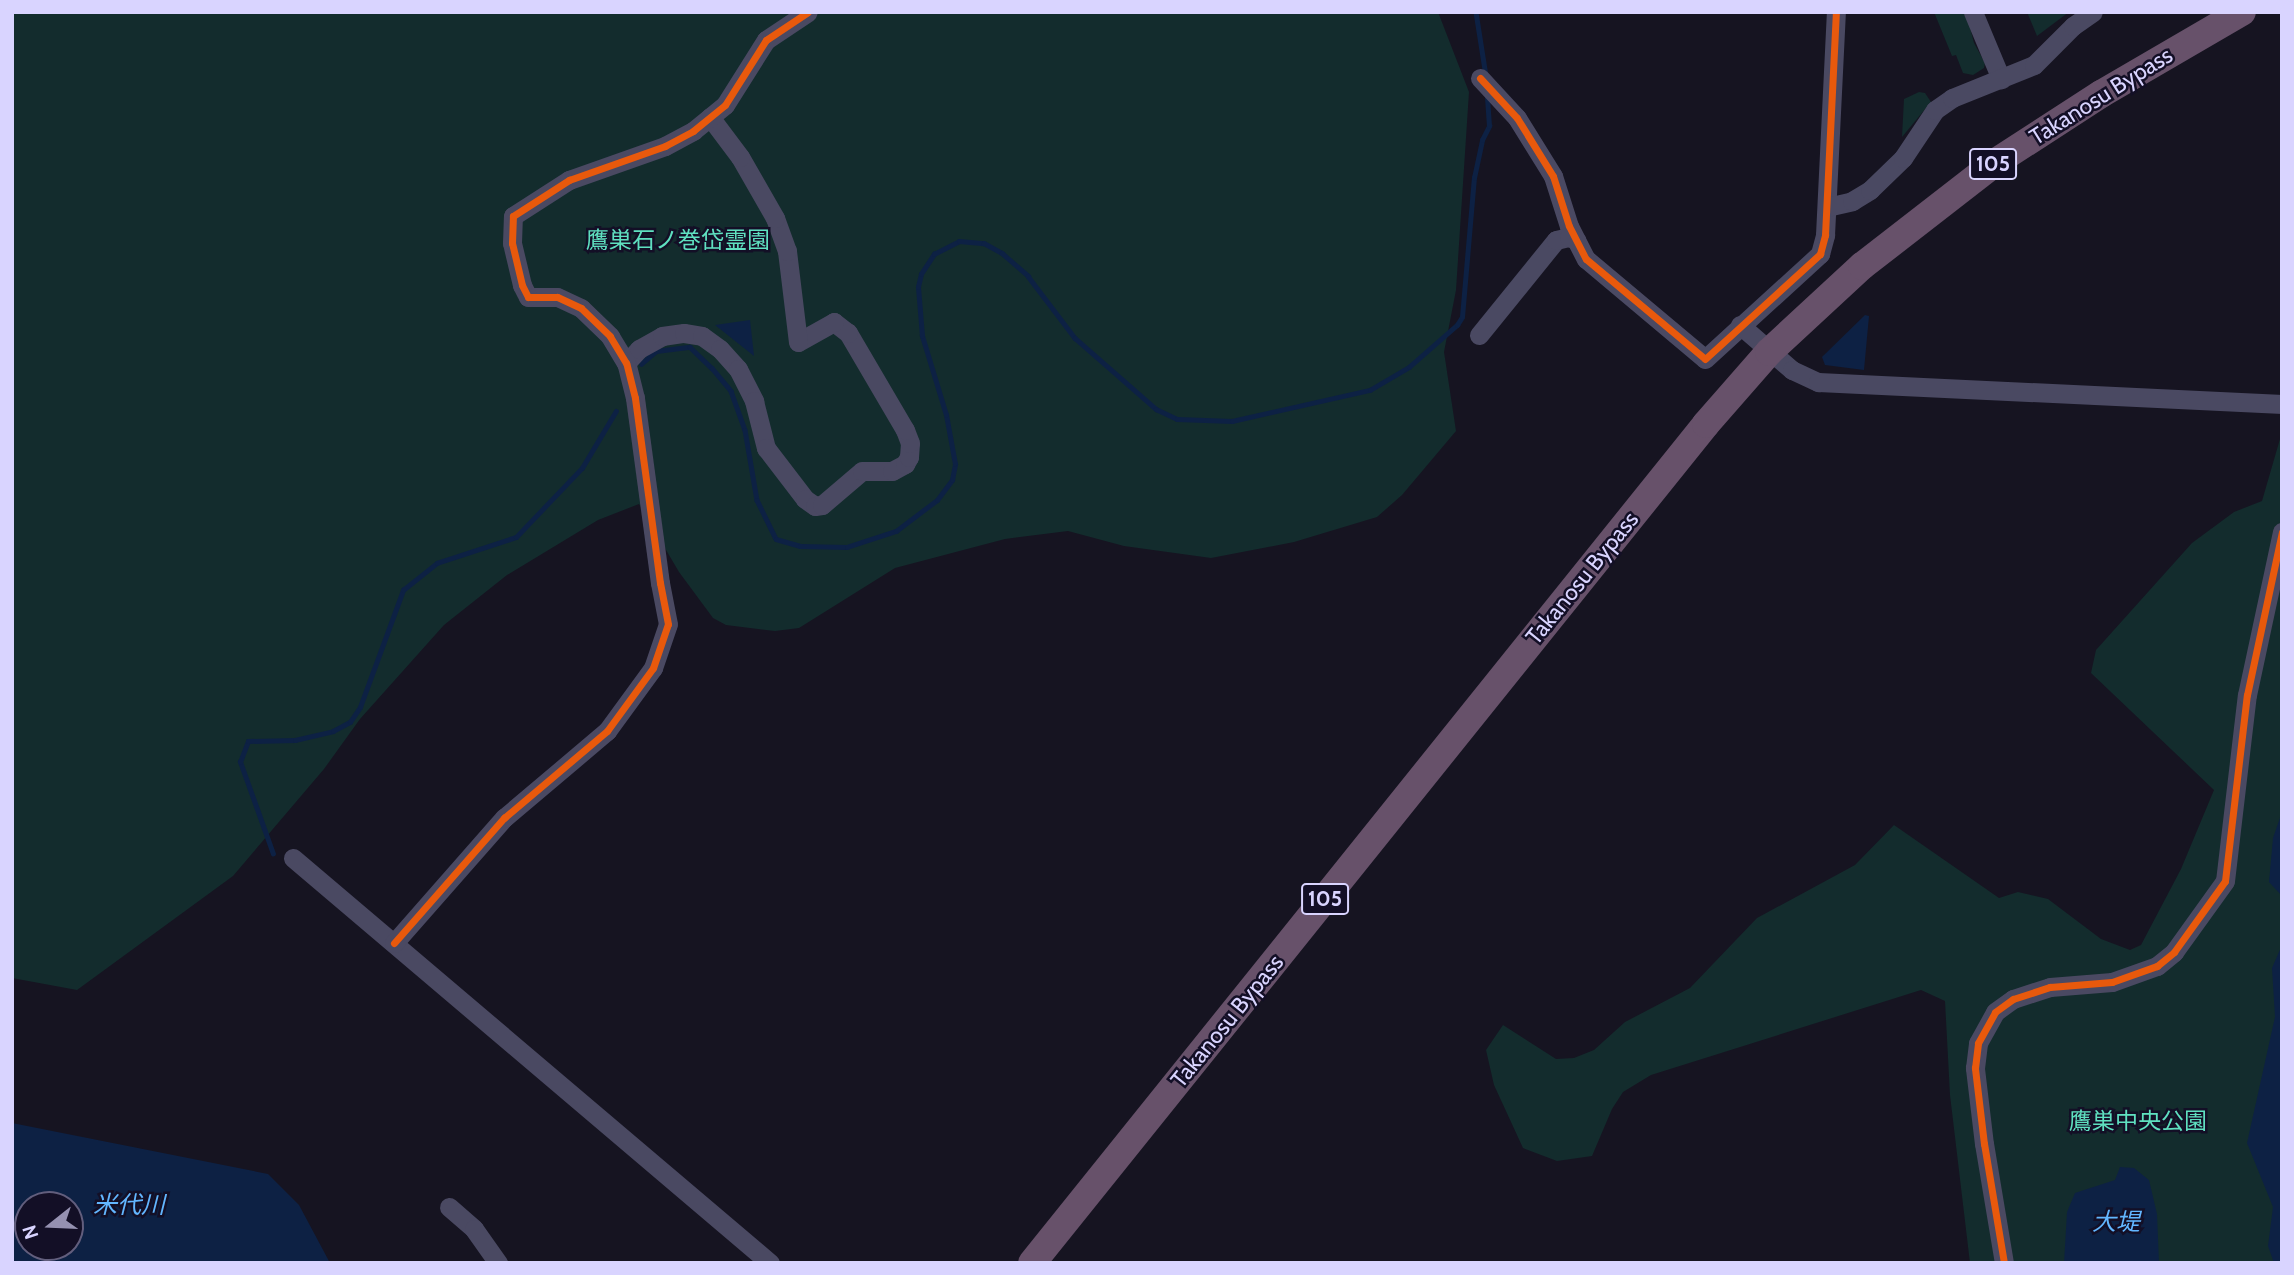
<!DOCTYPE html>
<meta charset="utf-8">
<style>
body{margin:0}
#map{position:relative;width:2294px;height:1275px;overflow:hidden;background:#161421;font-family:Cabin,"Noto Sans JP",sans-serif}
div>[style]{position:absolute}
.green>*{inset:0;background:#132c2d}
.water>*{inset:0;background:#0d2144}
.stream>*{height:4.5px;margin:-2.25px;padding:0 2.25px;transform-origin:2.25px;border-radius:2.25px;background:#0d2144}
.minor>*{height:19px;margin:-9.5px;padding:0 9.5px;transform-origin:9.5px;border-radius:9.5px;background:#4a4962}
.highway>*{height:28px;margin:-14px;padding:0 14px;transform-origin:14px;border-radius:14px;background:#67516a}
.cycleway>*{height:7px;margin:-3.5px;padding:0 3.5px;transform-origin:3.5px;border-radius:3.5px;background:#e8590c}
span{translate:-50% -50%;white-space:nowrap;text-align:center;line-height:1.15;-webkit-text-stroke:5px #130f26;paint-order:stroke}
.shield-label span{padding:2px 5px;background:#130f26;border:2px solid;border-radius:5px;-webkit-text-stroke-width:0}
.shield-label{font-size:21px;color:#d9d4ff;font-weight:700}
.street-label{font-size:23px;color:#d9d4ff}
.park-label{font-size:23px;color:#5fe0c0}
.water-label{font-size:24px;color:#62b6ff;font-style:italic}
.frame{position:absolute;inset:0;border:14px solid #d9d4ff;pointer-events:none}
.north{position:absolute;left:14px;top:1191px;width:70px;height:70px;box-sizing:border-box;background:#130f26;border:2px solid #625e7d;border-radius:50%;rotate:252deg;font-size:19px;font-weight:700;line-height:28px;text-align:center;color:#d9d4ff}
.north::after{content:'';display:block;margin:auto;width:24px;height:32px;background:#9591b1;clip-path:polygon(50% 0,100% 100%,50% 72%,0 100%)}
</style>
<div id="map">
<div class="green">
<div style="clip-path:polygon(12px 12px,1438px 12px,1469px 92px,1456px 290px,1444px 352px,1456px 431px,1402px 495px,1377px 517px,1294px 542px,1211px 558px,1124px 546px,1068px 531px,1005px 539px,895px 568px,799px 628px,775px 631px,726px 625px,713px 618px,679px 572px,639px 504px,598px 520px,507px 575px,444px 625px,360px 719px,324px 769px,233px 876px,77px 990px,12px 978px)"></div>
<div style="clip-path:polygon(1934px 12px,1966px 12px,1974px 43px,1985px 63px,1984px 68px,1973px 75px,1963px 73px,1956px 55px,1952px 56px)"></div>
<div style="clip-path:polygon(2027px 12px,2069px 12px,2037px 36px)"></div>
<div style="clip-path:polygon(1919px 92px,1925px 93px,1931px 102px,1902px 137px,1904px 99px)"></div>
<div style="clip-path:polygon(2282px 432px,2282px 1263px,1970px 1263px,1950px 1095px,1945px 1001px,1921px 990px,1651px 1075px,1623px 1092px,1612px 1109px,1592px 1156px,1557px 1161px,1523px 1148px,1494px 1085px,1486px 1050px,1503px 1025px,1556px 1059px,1574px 1058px,1594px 1050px,1625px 1022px,1690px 988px,1757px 918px,1855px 865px,1894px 825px,1999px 898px,2018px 892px,2048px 899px,2101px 939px,2130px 950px,2141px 945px,2181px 869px,2214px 790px,2091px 673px,2096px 650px,2192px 543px,2234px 512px,2262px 501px)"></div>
</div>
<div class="water">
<div style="clip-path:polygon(1865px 315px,1869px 316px,1864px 370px,1825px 365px,1822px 357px)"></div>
<div style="clip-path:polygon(750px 320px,754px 356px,715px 325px)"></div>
<div style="clip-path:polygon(2282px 812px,2282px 896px,2269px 882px,2273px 838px)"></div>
<div style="clip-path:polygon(2282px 945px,2282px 1263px,2274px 1263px,2268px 1246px,2273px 1207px,2247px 1143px,2275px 1017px,2272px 968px)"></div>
<div style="clip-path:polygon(evenodd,12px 1123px,268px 1174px,299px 1205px,330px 1263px,12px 1263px,12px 1123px,70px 1205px,70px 1247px,28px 1247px,28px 1205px,70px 1205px)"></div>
<div style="clip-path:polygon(2120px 1167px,2134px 1168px,2149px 1180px,2157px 1214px,2159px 1263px,2064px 1263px,2067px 1212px,2075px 1193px,2115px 1180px)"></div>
</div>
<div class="stream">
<div style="left:1476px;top:12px;width:65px;rotate:81.1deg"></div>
<div style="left:641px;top:364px;width:20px;rotate:-41deg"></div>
<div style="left:656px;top:351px;width:34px;rotate:-7deg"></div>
<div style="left:690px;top:347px;width:30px;rotate:44deg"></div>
<div style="left:712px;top:368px;width:30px;rotate:50deg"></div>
<div style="left:731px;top:391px;width:41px;rotate:70.3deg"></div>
<div style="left:745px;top:430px;width:71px;rotate:80.3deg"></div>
<div style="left:757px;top:500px;width:43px;rotate:64deg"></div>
<div style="left:776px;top:539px;width:25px;rotate:16deg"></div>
<div style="left:800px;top:546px;width:47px;rotate:1.2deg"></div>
<div style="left:847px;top:547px;width:52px;rotate:-18.1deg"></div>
<div style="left:896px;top:531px;width:51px;rotate:-37.1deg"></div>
<div style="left:937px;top:500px;width:25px;rotate:-53deg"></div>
<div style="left:952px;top:480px;width:16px;rotate:-79deg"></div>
<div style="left:955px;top:464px;width:50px;rotate:-100.4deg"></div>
<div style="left:946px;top:415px;width:83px;rotate:-106.9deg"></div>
<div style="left:922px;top:336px;width:49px;rotate:-94.7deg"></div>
<div style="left:918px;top:287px;width:13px;rotate:-77deg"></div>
<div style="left:921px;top:274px;width:24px;rotate:-57deg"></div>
<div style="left:934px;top:254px;width:28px;rotate:-27deg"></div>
<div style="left:959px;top:241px;width:25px;rotate:5deg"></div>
<div style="left:984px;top:243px;width:21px;rotate:29deg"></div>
<div style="left:1002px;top:253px;width:35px;rotate:41deg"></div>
<div style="left:1028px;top:276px;width:78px;rotate:52.8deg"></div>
<div style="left:1075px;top:338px;width:108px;rotate:41.2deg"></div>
<div style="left:1156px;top:409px;width:23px;rotate:25deg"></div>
<div style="left:1177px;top:419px;width:55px;rotate:2.1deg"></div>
<div style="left:1232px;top:421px;width:141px;rotate:-12.7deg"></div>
<div style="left:1370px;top:390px;width:45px;rotate:-30.5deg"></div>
<div style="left:1409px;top:367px;width:64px;rotate:-41.2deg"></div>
<div style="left:1457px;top:325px;width:9px;rotate:-58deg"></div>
<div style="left:1462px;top:317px;width:140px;rotate:-85.1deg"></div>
<div style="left:1474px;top:178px;width:39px;rotate:-78deg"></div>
<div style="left:1482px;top:140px;width:16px;rotate:-63deg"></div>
<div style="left:1489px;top:126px;width:31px;rotate:-94deg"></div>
<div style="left:273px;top:854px;width:98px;rotate:-109.7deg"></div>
<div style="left:240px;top:762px;width:22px;rotate:-69deg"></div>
<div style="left:248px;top:741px;width:47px;rotate:-1.2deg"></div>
<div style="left:295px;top:740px;width:39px;rotate:-13deg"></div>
<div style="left:333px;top:731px;width:19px;rotate:-28deg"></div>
<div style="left:350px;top:722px;width:18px;rotate:-56deg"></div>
<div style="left:360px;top:707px;width:125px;rotate:-69.8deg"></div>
<div style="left:403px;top:590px;width:43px;rotate:-38.5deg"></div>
<div style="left:437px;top:563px;width:83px;rotate:-18.2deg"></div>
<div style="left:516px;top:537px;width:95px;rotate:-46.3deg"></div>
<div style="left:582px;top:468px;width:66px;rotate:-59.2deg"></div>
</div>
<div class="minor">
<div style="left:1973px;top:12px;width:73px;rotate:67.3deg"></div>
<div style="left:1480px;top:78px;width:54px;rotate:47.2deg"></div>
<div style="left:1517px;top:118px;width:68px;rotate:58.2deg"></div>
<div style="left:1553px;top:176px;width:52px;rotate:72.3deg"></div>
<div style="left:1569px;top:226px;width:37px;rotate:63deg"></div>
<div style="left:1586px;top:259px;width:155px;rotate:40deg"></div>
<div style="left:1705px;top:359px;width:156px;rotate:-42.4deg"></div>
<div style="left:1820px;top:254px;width:20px;rotate:-75deg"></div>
<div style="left:1825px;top:235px;width:223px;rotate:-87.2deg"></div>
<div style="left:1827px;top:207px;width:26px;rotate:-13deg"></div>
<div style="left:1852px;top:201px;width:21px;rotate:-31deg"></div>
<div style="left:1870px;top:190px;width:46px;rotate:-44.1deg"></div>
<div style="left:1903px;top:158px;width:58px;rotate:-56.3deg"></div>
<div style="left:1935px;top:110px;width:21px;rotate:-35deg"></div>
<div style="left:1952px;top:98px;width:88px;rotate:-21.9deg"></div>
<div style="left:2034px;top:65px;width:55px;rotate:-45deg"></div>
<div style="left:2073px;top:26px;width:24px;rotate:-35deg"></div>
<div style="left:1740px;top:325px;width:69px;rotate:40.9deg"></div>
<div style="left:1792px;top:370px;width:29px;rotate:25deg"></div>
<div style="left:1818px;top:382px;width:465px;rotate:2.7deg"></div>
<div style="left:1479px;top:335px;width:122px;rotate:-51deg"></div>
<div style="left:1556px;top:240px;width:13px;rotate:-13deg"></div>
<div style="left:1569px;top:237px;width:8px;rotate:23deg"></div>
<div style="left:626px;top:363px;width:19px;rotate:-47deg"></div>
<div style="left:639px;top:349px;width:26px;rotate:-29deg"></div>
<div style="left:662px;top:336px;width:22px;rotate:-8deg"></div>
<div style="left:684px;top:333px;width:18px;rotate:9deg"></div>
<div style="left:702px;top:336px;width:22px;rotate:36deg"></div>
<div style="left:720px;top:349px;width:27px;rotate:48deg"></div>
<div style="left:738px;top:369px;width:36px;rotate:63deg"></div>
<div style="left:754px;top:401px;width:49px;rotate:75.7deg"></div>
<div style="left:766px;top:448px;width:64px;rotate:52.6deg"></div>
<div style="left:805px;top:499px;width:12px;rotate:35deg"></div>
<div style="left:815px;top:506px;width:7px;rotate:-8deg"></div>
<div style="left:822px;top:505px;width:52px;rotate:-40.4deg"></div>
<div style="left:862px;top:471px;width:30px"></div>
<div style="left:892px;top:471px;width:15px;rotate:-28deg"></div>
<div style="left:905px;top:464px;width:8px;rotate:-60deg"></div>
<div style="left:909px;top:457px;width:14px;rotate:-86deg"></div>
<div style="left:910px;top:443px;width:14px;rotate:-111deg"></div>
<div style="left:905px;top:430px;width:113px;rotate:-120.4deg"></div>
<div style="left:848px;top:333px;width:18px;rotate:-142deg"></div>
<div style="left:834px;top:322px;width:41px;rotate:150.9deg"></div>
<div style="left:798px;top:342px;width:92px;rotate:-96.9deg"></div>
<div style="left:787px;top:251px;width:35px;rotate:-110deg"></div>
<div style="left:775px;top:218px;width:70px;rotate:-119.8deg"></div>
<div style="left:740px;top:157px;width:50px;rotate:-126.9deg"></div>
<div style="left:293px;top:858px;width:626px;rotate:40.33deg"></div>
<div style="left:394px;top:943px;width:167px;rotate:-48.7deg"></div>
<div style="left:504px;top:818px;width:135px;rotate:-40.2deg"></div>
<div style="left:607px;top:731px;width:78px;rotate:-53.9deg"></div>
<div style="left:653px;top:668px;width:46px;rotate:-71.2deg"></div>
<div style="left:668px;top:624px;width:42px;rotate:-101deg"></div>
<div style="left:660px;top:583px;width:187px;rotate:-97.7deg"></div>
<div style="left:635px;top:398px;width:36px;rotate:-104deg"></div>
<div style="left:626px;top:363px;width:31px;rotate:-121deg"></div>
<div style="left:610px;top:336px;width:40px;rotate:-136deg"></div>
<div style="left:581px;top:308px;width:26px;rotate:-155deg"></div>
<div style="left:557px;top:297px;width:29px;rotate:180deg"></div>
<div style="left:528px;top:297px;width:13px;rotate:-117deg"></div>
<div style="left:522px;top:285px;width:43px;rotate:-103.4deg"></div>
<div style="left:512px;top:243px;width:27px;rotate:-88deg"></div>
<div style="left:513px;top:216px;width:67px;rotate:-32.7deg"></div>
<div style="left:569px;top:180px;width:102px;rotate:-19.5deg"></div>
<div style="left:665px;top:146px;width:32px;rotate:-28deg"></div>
<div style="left:693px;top:131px;width:41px;rotate:-39.1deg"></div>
<div style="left:725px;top:105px;width:77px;rotate:-57.8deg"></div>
<div style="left:766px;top:40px;width:50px;rotate:-33.7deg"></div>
<div style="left:449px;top:1207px;width:33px;rotate:41deg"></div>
<div style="left:474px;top:1229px;width:42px;rotate:54.8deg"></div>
<div style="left:2004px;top:1263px;width:121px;rotate:-99.5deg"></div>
<div style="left:1984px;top:1144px;width:77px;rotate:-96.8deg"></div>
<div style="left:1975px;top:1068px;width:25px;rotate:-83deg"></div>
<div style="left:1978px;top:1043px;width:35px;rotate:-61deg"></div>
<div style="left:1995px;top:1012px;width:22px;rotate:-36deg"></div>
<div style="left:2013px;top:999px;width:39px;rotate:-18deg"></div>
<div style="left:2050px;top:987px;width:62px;rotate:-4.6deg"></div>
<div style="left:2112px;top:982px;width:48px;rotate:-19.6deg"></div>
<div style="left:2157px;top:966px;width:22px;rotate:-39deg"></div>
<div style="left:2174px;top:952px;width:87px;rotate:-54.3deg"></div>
<div style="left:2225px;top:881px;width:187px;rotate:-83.3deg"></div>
<div style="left:2247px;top:695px;width:167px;rotate:-77.9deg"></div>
</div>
<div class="highway">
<div style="left:1032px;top:1263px;width:1076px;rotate:-51.22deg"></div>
<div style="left:1706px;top:424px;width:96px;rotate:-48.8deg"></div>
<div style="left:1769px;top:352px;width:127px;rotate:-42.8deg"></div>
<div style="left:1862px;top:266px;width:170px;rotate:-37.8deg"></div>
<div style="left:1996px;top:162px;width:125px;rotate:-32.9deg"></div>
<div style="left:2101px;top:94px;width:163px;rotate:-30.2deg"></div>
</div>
<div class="cycleway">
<div style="left:1480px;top:78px;width:54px;rotate:47.2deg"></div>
<div style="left:1517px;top:118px;width:68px;rotate:58.2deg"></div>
<div style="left:1553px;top:176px;width:52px;rotate:72.3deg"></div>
<div style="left:1569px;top:226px;width:37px;rotate:63deg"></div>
<div style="left:1586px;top:259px;width:155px;rotate:40deg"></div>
<div style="left:1705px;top:359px;width:156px;rotate:-42.4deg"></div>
<div style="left:1820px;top:254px;width:20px;rotate:-75deg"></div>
<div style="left:1825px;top:235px;width:223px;rotate:-87.2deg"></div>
<div style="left:394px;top:943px;width:167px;rotate:-48.7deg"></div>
<div style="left:504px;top:818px;width:135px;rotate:-40.2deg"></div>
<div style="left:607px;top:731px;width:78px;rotate:-53.9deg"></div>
<div style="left:653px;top:668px;width:46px;rotate:-71.2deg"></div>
<div style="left:668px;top:624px;width:42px;rotate:-101deg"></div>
<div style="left:660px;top:583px;width:187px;rotate:-97.7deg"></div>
<div style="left:635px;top:398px;width:36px;rotate:-104deg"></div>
<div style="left:626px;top:363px;width:31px;rotate:-121deg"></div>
<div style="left:610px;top:336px;width:40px;rotate:-136deg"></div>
<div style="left:581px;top:308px;width:26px;rotate:-155deg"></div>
<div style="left:557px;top:297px;width:29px;rotate:180deg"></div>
<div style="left:528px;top:297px;width:13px;rotate:-117deg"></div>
<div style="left:522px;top:285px;width:43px;rotate:-103.4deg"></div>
<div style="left:512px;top:243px;width:27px;rotate:-88deg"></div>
<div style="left:513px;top:216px;width:67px;rotate:-32.7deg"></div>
<div style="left:569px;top:180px;width:102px;rotate:-19.5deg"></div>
<div style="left:665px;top:146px;width:32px;rotate:-28deg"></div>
<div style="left:693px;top:131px;width:41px;rotate:-39.1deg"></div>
<div style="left:725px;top:105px;width:77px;rotate:-57.8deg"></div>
<div style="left:766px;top:40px;width:50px;rotate:-33.7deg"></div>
<div style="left:2004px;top:1263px;width:121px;rotate:-99.5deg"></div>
<div style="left:1984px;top:1144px;width:77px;rotate:-96.8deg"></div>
<div style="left:1975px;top:1068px;width:25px;rotate:-83deg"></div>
<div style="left:1978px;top:1043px;width:35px;rotate:-61deg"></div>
<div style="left:1995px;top:1012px;width:22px;rotate:-36deg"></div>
<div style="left:2013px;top:999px;width:39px;rotate:-18deg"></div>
<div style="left:2050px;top:987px;width:62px;rotate:-4.6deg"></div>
<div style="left:2112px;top:982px;width:48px;rotate:-19.6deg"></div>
<div style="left:2157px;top:966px;width:22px;rotate:-39deg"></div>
<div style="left:2174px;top:952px;width:87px;rotate:-54.3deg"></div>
<div style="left:2225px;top:881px;width:187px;rotate:-83.3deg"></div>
<div style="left:2247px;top:695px;width:167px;rotate:-77.9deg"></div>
</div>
<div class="shield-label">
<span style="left:1993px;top:164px">105</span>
<span style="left:1325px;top:899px">105</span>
</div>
<div class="street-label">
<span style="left:2101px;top:96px;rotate:-32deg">Takanosu Bypass</span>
<span style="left:1582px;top:578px;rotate:-51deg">Takanosu Bypass</span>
<span style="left:1227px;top:1021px;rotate:-51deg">Takanosu Bypass</span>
</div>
<div class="park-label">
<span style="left:678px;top:240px">鷹巣石ノ巻岱霊園</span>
<span style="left:2138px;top:1121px">鷹巣中央公園</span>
</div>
<div class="water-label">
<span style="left:129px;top:1205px">米代川</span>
<span style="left:2116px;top:1222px">大堤</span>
</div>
<div class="frame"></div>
<div class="north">N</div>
</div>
